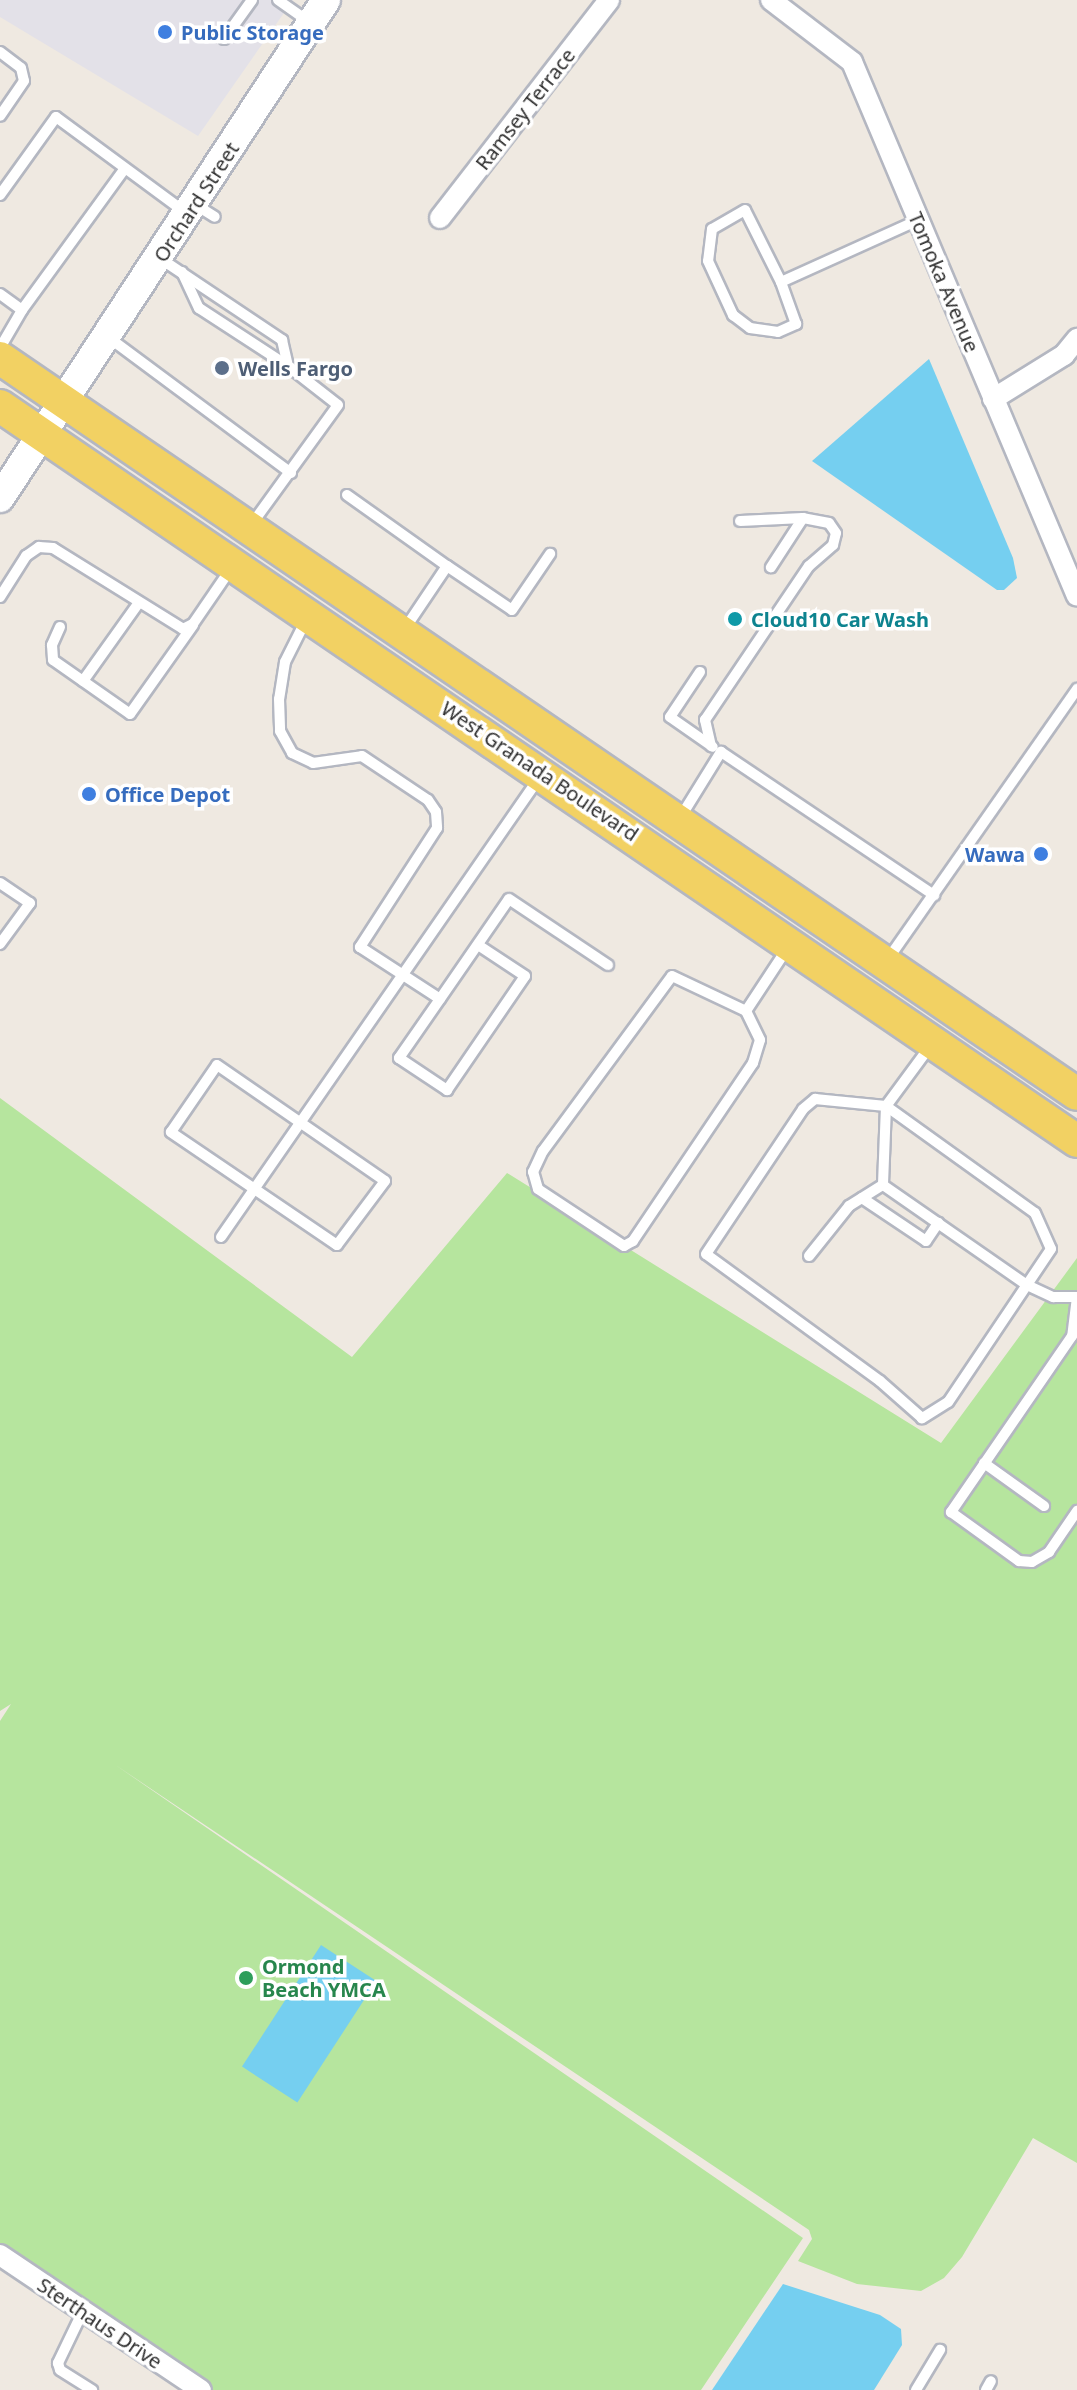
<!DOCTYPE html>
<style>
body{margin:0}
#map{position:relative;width:1077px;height:2390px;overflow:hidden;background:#efe9e1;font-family:"Noto Sans",sans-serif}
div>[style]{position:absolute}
.industrial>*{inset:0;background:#e3e1e8}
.green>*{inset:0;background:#b6e59e}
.water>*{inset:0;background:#75cff0;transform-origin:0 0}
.roads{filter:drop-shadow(2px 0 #b4b7c1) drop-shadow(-2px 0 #b4b7c1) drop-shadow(0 2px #b4b7c1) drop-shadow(0 -2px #b4b7c1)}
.lane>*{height:10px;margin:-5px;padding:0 5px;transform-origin:5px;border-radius:5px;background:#fff}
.street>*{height:20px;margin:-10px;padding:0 10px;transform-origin:10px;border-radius:10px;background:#fff}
.secondary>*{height:28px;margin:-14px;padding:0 14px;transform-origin:14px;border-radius:14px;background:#fff}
.primary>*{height:32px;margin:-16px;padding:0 16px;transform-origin:16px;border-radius:16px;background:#f2d163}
.dots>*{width:22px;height:22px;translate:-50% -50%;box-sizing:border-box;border:4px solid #fff;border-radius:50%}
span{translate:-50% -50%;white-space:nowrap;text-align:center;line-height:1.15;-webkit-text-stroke:7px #fff;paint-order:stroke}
.shop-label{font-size:20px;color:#366cbe;font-weight:700}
.left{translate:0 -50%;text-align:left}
.right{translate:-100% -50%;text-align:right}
.street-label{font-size:20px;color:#2e2e2e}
.service-label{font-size:20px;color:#4e5e75;font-weight:700}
.culture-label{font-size:20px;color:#0d838f;font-weight:700}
.leisure-label{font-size:20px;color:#27864d;font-weight:700}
</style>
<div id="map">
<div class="industrial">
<div style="clip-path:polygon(0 0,293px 0,198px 136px,0 17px)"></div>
</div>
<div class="green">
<div style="clip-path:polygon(0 1098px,352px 1357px,507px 1173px,941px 1443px,1077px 1258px,1077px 2163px,1033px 2138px,962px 2257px,944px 2278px,921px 2291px,857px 2284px,798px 2261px,812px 2239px,809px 2230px,114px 1764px,803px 2238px,701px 2390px,201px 2390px,0 2255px,0 1721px,11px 1704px,0 1711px)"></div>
</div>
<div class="water">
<div style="clip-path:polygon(929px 359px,1013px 558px,1017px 578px,1004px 590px,997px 590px,812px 461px)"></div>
<div style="left:321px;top:1945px;width:66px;height:145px;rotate:33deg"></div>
<div style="clip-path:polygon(783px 2284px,880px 2315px,901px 2329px,902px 2345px,874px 2390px,712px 2390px)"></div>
</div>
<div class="roads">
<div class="lane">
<div style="left:278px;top:0;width:38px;rotate:35deg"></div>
<div style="left:224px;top:39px;width:48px;rotate:-54.3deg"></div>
<div style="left:0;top:52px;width:26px;rotate:37deg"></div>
<div style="left:21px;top:68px;width:13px;rotate:77deg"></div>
<div style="left:24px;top:81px;width:42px;rotate:124.4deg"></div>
<div style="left:0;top:195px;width:96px;rotate:-54.3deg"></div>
<div style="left:56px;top:117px;width:162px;rotate:36.4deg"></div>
<div style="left:196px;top:205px;width:22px;rotate:32deg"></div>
<div style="left:161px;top:259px;width:146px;rotate:33.8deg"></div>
<div style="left:282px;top:340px;width:27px;rotate:77deg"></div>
<div style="left:288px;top:366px;width:63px;rotate:38deg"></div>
<div style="left:338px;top:405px;width:148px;rotate:125.9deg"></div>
<div style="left:182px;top:272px;width:40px;rotate:65deg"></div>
<div style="left:199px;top:308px;width:106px;rotate:33.1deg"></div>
<div style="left:781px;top:282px;width:80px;rotate:-116.6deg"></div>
<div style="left:745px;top:210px;width:38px;rotate:150deg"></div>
<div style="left:712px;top:229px;width:32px;rotate:97deg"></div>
<div style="left:708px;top:261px;width:60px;rotate:65.2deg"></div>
<div style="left:733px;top:315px;width:21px;rotate:37deg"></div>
<div style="left:750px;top:328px;width:28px;rotate:8deg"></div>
<div style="left:778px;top:332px;width:20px;rotate:-24deg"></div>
<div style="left:796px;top:324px;width:45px;rotate:-109.7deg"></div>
<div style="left:781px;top:282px;width:150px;rotate:-24.3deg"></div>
<div style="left:0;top:294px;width:27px;rotate:36deg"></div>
<div style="left:22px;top:310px;width:172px;rotate:-54deg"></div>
<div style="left:108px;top:337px;width:228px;rotate:36.6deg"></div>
<div style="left:0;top:348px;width:44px;rotate:-59.9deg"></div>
<div style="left:347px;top:495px;width:123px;rotate:35.4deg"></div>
<div style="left:740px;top:521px;width:63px;rotate:-2.7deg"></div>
<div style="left:0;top:597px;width:49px;rotate:-57.6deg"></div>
<div style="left:26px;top:556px;width:16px;rotate:-35deg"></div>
<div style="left:39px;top:547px;width:14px;rotate:4deg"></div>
<div style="left:53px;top:548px;width:153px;rotate:31.9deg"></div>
<div style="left:183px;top:629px;width:11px;rotate:-27deg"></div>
<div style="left:193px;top:624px;width:65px;rotate:-55.6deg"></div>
<div style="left:306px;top:620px;width:47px;rotate:116.6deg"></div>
<div style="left:285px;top:662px;width:37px;rotate:99deg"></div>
<div style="left:279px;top:699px;width:32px;rotate:88deg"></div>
<div style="left:280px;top:731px;width:25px;rotate:61deg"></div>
<div style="left:292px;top:753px;width:23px;rotate:25deg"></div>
<div style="left:313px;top:763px;width:49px;rotate:-8.1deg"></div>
<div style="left:362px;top:756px;width:79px;rotate:33.7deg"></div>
<div style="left:428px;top:800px;width:14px;rotate:56deg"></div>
<div style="left:436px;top:812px;width:16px;rotate:86deg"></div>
<div style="left:437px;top:828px;width:142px;rotate:122.9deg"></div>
<div style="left:360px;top:947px;width:95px;rotate:33deg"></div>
<div style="left:440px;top:999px;width:121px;rotate:-55.4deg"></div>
<div style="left:509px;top:899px;width:119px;rotate:33.7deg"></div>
<div style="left:60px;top:627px;width:20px;rotate:114deg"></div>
<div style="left:52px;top:645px;width:15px;rotate:86deg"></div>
<div style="left:53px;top:660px;width:94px;rotate:35deg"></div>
<div style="left:130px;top:714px;width:109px;rotate:-54.7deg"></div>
<div style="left:404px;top:630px;width:77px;rotate:-56.1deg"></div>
<div style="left:447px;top:566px;width:78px;rotate:34.1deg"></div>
<div style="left:512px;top:610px;width:68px;rotate:-55.8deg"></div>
<div style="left:700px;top:672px;width:54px;rotate:123.7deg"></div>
<div style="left:670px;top:717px;width:52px;rotate:34.9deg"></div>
<div style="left:83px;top:681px;width:95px;rotate:-54.5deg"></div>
<div style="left:711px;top:746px;width:27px;rotate:-103deg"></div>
<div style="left:705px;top:720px;width:186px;rotate:-56deg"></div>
<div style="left:809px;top:566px;width:32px;rotate:-41deg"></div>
<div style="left:833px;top:545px;width:12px;rotate:-76deg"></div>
<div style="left:836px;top:533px;width:12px;rotate:-125deg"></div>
<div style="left:829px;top:523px;width:26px;rotate:-169deg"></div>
<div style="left:803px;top:518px;width:59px;rotate:123.1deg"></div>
<div style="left:680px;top:818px;width:78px;rotate:-58.2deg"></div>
<div style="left:721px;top:752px;width:257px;rotate:33.9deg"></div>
<div style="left:0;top:883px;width:36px;rotate:34deg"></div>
<div style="left:30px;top:903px;width:51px;rotate:126.2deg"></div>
<div style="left:888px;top:959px;width:330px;rotate:-55deg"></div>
<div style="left:672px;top:976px;width:82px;rotate:25.3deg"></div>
<div style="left:746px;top:1011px;width:32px;rotate:64deg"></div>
<div style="left:760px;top:1040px;width:24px;rotate:107deg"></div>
<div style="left:753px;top:1063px;width:215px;rotate:124deg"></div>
<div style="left:633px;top:1241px;width:10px;rotate:151deg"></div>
<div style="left:624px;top:1246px;width:103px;rotate:-146.5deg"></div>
<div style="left:538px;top:1189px;width:18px;rotate:-106deg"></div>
<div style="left:533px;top:1172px;width:23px;rotate:-65deg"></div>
<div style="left:543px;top:1151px;width:217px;rotate:-53.6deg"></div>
<div style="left:440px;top:999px;width:72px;rotate:124.8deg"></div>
<div style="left:399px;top:1058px;width:58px;rotate:33.7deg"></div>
<div style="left:447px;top:1090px;width:138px;rotate:-55.6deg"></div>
<div style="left:525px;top:976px;width:56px;rotate:-146.6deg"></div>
<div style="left:746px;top:1011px;width:77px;rotate:-56.7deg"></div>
<div style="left:931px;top:1045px;width:76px;rotate:126.4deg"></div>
<div style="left:886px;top:1106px;width:79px;rotate:92.2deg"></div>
<div style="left:883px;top:1185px;width:175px;rotate:34.8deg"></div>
<div style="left:1027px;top:1285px;width:29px;rotate:25deg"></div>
<div style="left:1053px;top:1297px;width:24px"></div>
<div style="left:217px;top:1065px;width:204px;rotate:34.6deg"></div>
<div style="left:385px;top:1181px;width:80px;rotate:126.9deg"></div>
<div style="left:337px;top:1245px;width:201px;rotate:-145.8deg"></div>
<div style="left:171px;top:1132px;width:81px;rotate:-55.5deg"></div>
<div style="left:815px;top:1099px;width:71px;rotate:5.6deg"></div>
<div style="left:886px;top:1106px;width:183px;rotate:35.7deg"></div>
<div style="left:1035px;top:1213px;width:39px;rotate:66deg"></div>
<div style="left:1051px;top:1249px;width:184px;rotate:123.9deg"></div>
<div style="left:948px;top:1402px;width:31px;rotate:148deg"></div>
<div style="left:922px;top:1418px;width:56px;rotate:-138.6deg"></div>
<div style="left:880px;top:1381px;width:215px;rotate:-143.9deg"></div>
<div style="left:706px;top:1254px;width:174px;rotate:-56.2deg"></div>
<div style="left:803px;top:1109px;width:16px;rotate:-40deg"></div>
<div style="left:862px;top:1198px;width:77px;rotate:33.9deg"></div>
<div style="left:926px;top:1241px;width:22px;rotate:-56deg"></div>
<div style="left:221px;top:1237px;width:558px;rotate:-55.29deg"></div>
<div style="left:809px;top:1256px;width:64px;rotate:-51.3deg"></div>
<div style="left:849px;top:1206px;width:40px;rotate:-32deg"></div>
<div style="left:1077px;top:1297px;width:39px;rotate:97deg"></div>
<div style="left:1072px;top:1336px;width:214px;rotate:124.5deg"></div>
<div style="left:951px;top:1512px;width:84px;rotate:35.8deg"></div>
<div style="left:1019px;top:1561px;width:13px;rotate:4deg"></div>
<div style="left:1032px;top:1562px;width:20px;rotate:-30deg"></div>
<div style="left:1049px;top:1552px;width:50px;rotate:-55.7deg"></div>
<div style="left:984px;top:1463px;width:74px;rotate:35.6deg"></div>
<div style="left:83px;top:2311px;width:58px;rotate:115.7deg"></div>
<div style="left:58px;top:2363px;width:7px;rotate:74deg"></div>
<div style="left:60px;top:2370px;width:38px;rotate:32deg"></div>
<div style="left:916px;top:2390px;width:47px;rotate:-59deg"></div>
<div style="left:986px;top:2390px;width:10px;rotate:-61deg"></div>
</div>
<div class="street">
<div style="left:771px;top:0;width:102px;rotate:37.4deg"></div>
<div style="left:852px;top:62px;width:579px;rotate:67.15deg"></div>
<div style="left:440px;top:218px;width:276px;rotate:-52.2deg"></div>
<div style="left:993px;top:399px;width:84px;rotate:-31.8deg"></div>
<div style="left:1064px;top:355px;width:21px;rotate:-51deg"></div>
<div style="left:0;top:2255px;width:242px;rotate:33.9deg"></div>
</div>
<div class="secondary">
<div style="left:0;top:498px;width:595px;rotate:-56.79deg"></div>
</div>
<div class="primary">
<div style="left:0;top:358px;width:1304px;rotate:34.35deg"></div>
<div style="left:0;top:406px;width:1304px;rotate:34.31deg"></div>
</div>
</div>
<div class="dots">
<div style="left:165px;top:32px;background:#3f7fe0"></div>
<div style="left:222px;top:368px;background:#5c6f8a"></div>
<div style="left:735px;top:619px;background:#0f9aa8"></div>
<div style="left:89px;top:794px;background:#3f7fe0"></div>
<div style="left:1041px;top:854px;background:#3f7fe0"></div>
<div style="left:246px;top:1978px;background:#2e9e5b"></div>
</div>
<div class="shop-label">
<span class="left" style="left:181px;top:32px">Public Storage</span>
<span class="left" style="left:105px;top:794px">Office Depot</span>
<span class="right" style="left:1025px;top:854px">Wawa</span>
</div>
<div class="street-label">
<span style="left:525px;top:109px;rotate:-52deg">Ramsey Terrace</span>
<span style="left:196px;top:202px;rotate:-57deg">Orchard Street</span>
<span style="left:944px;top:282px;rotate:67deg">Tomoka Avenue</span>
<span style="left:540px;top:771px;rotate:34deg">West Granada Boulevard</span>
<span style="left:100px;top:2323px;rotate:34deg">Sterthaus Drive</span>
</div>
<div class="service-label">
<span class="left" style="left:238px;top:368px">Wells Fargo</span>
</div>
<div class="culture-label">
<span class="left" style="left:751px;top:619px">Cloud10 Car Wash</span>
</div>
<div class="leisure-label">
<span class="left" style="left:262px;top:1978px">Ormond<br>Beach YMCA</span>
</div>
</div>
